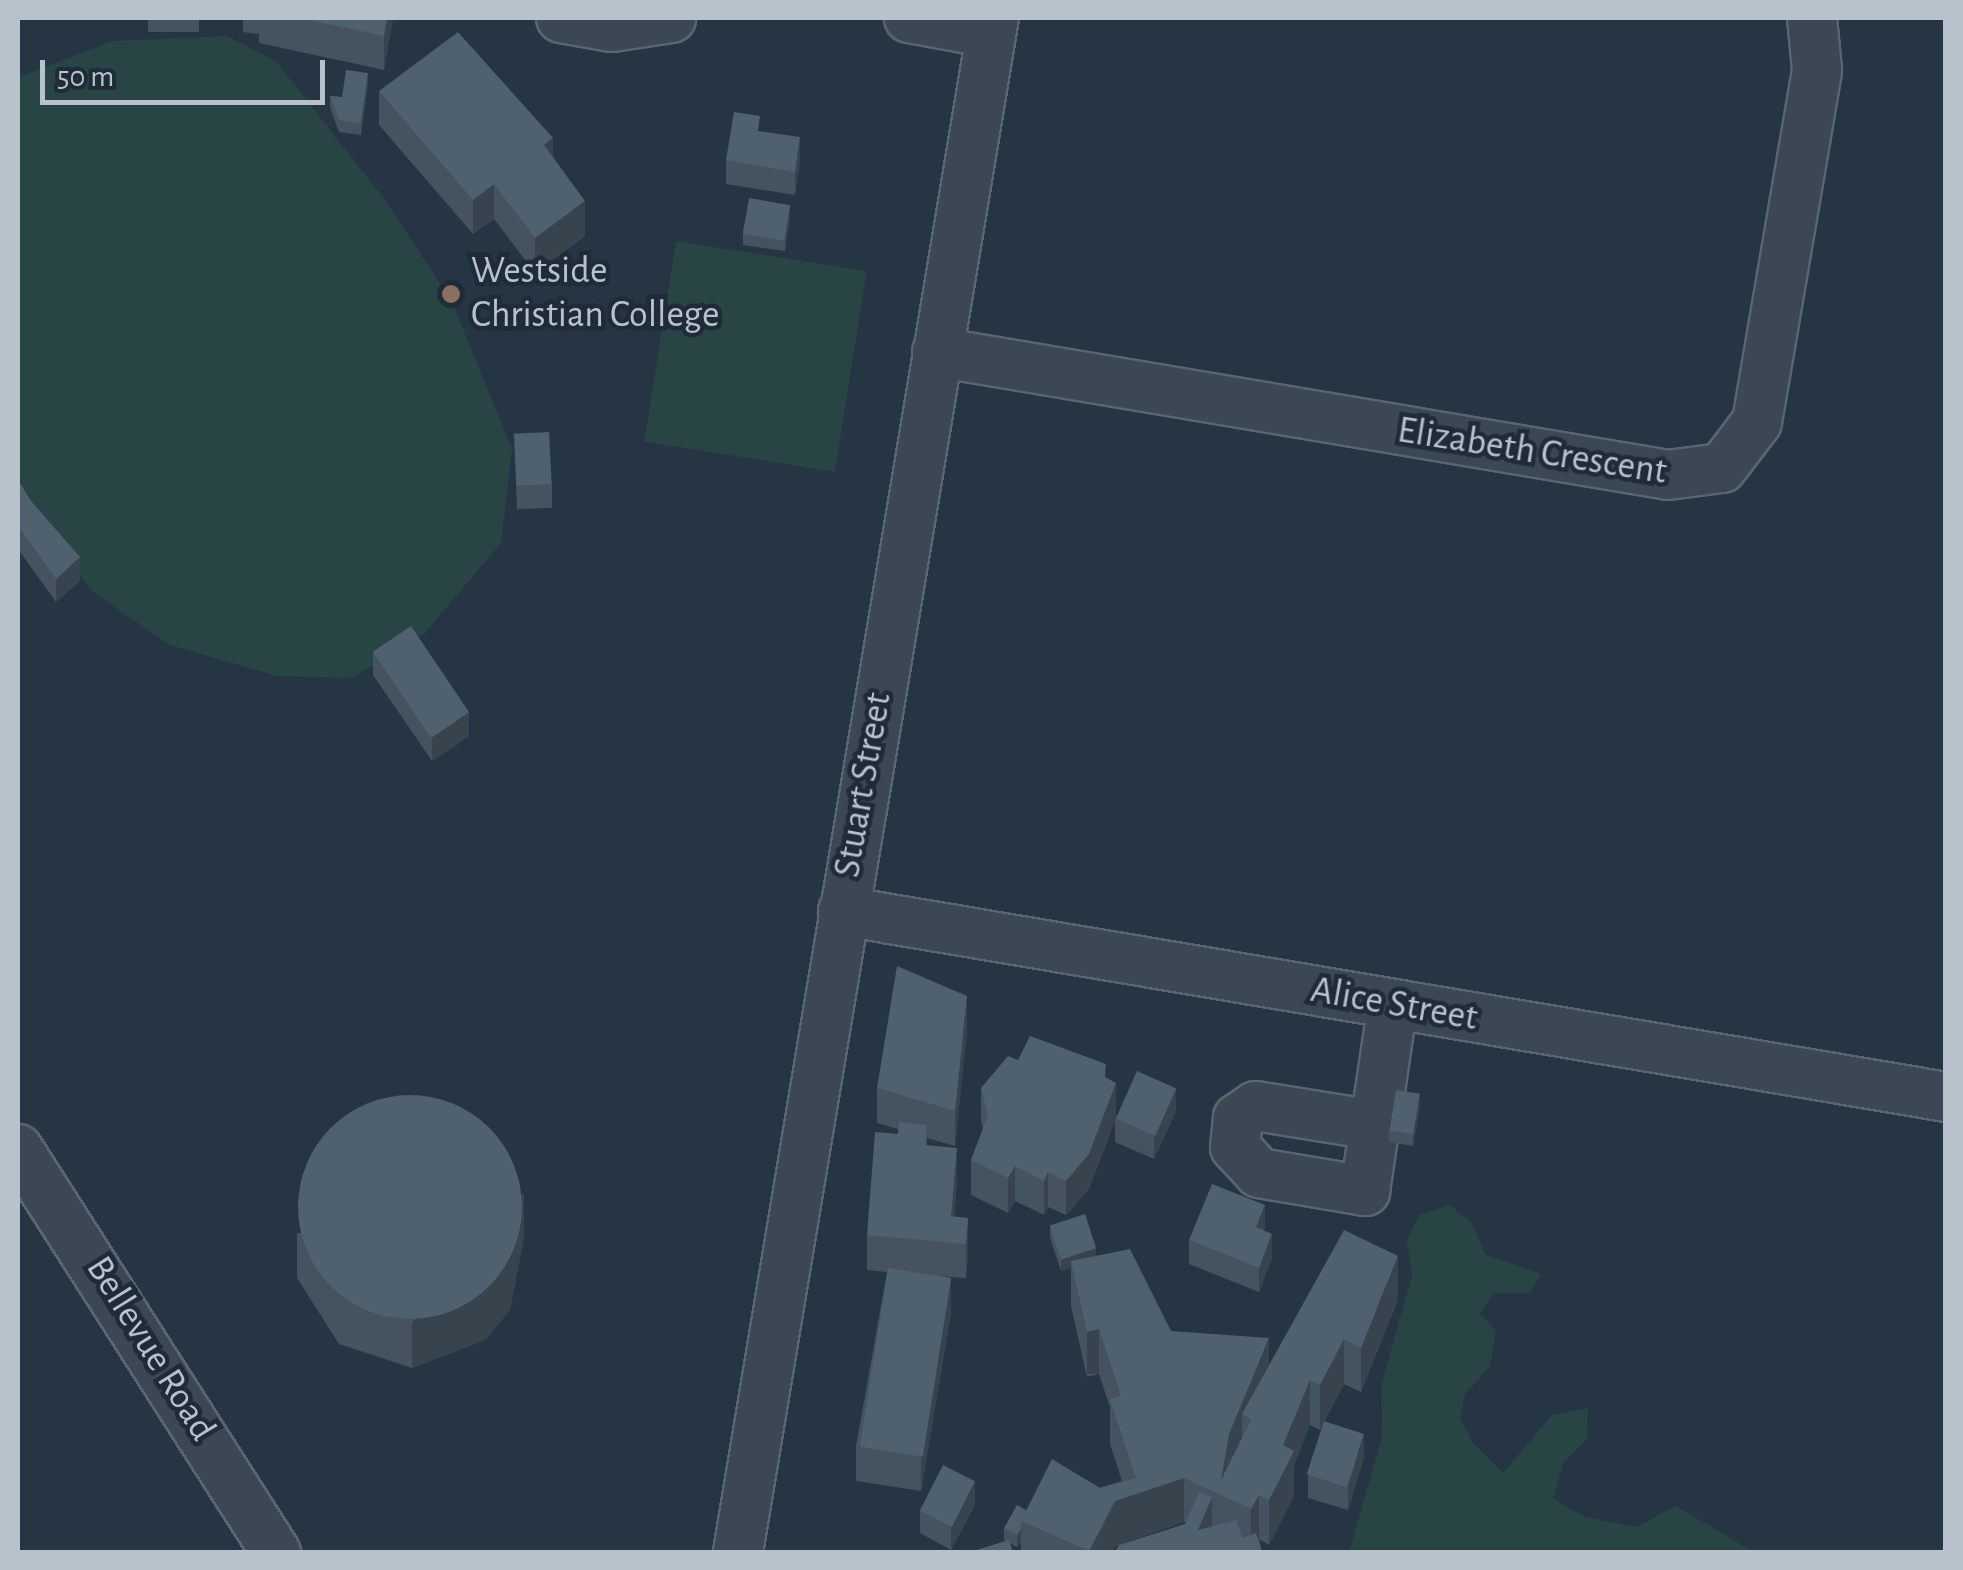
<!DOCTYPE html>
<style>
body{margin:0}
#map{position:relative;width:1963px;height:1570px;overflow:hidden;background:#263543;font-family:"Alegreya Sans",sans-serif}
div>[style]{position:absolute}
.green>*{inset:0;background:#284444;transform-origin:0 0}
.roads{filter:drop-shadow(2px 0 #596570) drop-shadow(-2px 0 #596570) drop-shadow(0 2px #596570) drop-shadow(0 -2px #596570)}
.minor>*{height:48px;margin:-24px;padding:0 24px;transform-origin:24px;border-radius:24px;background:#3b4753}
.wall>*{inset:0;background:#44535f;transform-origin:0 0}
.shaded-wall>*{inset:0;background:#37434d;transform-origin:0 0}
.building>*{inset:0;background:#4f606e;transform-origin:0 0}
.round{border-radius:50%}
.dots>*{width:28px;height:28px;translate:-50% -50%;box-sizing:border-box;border:5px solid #1f2c38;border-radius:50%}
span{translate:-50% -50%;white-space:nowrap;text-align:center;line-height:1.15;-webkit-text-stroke:9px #1f2c38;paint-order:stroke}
.poi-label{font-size:38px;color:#b8c2cd}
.left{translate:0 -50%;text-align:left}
.street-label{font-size:38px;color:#b8c2cd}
.frame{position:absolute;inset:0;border:20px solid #b8c2cd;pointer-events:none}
.scale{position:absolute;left:40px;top:60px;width:285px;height:45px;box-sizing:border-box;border:5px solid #b8c2cd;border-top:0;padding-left:12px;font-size:30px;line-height:35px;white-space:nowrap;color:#b8c2cd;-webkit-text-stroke:8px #1f2c38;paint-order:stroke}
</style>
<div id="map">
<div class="green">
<div style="clip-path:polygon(227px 36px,276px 61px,385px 200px,452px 302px,512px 449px,501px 543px,424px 634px,352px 678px,277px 676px,170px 645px,94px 593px,18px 499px,18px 78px,112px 41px)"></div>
<div style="left:676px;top:241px;width:193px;height:203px;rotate:9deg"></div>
<div style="clip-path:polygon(1450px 1205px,1472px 1223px,1485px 1254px,1541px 1274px,1530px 1293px,1494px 1293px,1480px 1313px,1496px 1331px,1490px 1366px,1465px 1394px,1460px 1418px,1473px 1443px,1503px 1473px,1552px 1415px,1588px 1408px,1587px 1439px,1564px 1462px,1553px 1498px,1585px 1517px,1636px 1527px,1676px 1506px,1754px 1552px,1349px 1552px,1382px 1437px,1381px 1387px,1412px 1275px,1407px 1241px,1419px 1215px)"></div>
</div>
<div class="roads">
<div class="minor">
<div style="left:561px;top:18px;width:52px;rotate:10deg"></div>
<div style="left:612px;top:27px;width:60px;rotate:-8.7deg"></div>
<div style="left:909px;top:18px;width:83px;rotate:10.4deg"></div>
<div style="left:937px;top:352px;width:741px;rotate:9.55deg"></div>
<div style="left:1668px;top:475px;width:54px;rotate:-7.4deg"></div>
<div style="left:1722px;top:468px;width:58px;rotate:-52.7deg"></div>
<div style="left:1757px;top:422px;width:357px;rotate:-80.3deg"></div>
<div style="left:1817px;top:70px;width:52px;rotate:-95.5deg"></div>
<div style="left:843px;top:911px;width:1119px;rotate:9.57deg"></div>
<div style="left:1374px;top:1125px;width:120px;rotate:-170.9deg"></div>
<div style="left:1256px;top:1106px;width:22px;rotate:146deg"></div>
<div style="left:1238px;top:1118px;width:29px;rotate:96deg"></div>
<div style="left:1235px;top:1147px;width:35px;rotate:47deg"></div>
<div style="left:1259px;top:1173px;width:108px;rotate:9.6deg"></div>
<div style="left:1365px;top:1191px;width:189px;rotate:-81.5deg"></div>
<div style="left:18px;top:1149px;width:479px;rotate:57.4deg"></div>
<div style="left:738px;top:1552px;width:1555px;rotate:-80.53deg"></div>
</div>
</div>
<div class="wall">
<div style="left:148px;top:18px;width:51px;height:14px"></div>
<div style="clip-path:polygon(243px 18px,393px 18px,384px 70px,259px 43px,259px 34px,243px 32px)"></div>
<div style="clip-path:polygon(368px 85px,361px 135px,339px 132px,330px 108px,330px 96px,342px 97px)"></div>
<div style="clip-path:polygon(379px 91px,553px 158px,585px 236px,535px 273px,494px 219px,473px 234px,379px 125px)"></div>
<div style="clip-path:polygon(760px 131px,800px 161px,795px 195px,726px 184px,726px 160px)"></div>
<div style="clip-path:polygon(790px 217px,785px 251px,743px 245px,743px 233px)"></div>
<div style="clip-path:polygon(514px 434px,552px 484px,552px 508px,517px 509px)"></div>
<div style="clip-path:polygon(18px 480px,80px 581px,56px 602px,18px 549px)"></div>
<div style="clip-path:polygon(373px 652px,469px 736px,432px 761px,373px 675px)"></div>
<div style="clip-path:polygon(967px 1030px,955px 1146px,927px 1138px,927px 1145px,957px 1182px,954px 1217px,968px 1218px,968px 1252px,966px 1278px,934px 1276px,951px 1313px,921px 1491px,856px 1481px,856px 1446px,887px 1272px,867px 1270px,867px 1235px,898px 1134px,898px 1129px,877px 1123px,877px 1088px)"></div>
<div style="clip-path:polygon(1018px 1060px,1106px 1078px,1116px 1116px,1176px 1111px,1154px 1159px,1115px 1142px,1115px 1121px,1089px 1189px,1066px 1215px,1048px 1207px,1044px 1215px,1015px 1201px,1008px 1213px,971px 1195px,971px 1160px,983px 1129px,981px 1122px,981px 1088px)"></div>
<div style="clip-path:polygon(1420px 1106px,1413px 1146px,1389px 1142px,1389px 1130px)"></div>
<div style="clip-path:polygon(1050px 1226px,1096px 1255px,1171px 1331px,1269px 1364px,1398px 1300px,1361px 1392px,1344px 1384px,1324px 1422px,1364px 1457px,1348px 1510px,1308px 1498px,1308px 1475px,1324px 1423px,1320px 1430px,1310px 1425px,1294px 1465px,1294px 1496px,1269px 1545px,1259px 1539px,1262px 1552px,1184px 1522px,1115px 1546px,1112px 1552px,1021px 1552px,1021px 1541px,1017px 1547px,1004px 1540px,1004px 1528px,1026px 1510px,1122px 1481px,1110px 1444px,1110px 1407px,1099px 1374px,1087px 1377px,1071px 1306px,1071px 1268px,1061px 1271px,1050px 1238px)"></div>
<div style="clip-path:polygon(1265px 1228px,1264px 1231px,1272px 1258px,1259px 1292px,1189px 1264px,1189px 1240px)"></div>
<div style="clip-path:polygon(297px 1233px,524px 1237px,510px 1310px,485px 1340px,412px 1368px,339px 1344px,297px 1278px)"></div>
<div style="clip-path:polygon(975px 1505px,951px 1550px,920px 1533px,920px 1510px)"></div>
</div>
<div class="shaded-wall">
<div style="clip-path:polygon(387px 18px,393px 18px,384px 70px,384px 36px)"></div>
<div style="clip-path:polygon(368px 73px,368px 85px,361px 135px,361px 123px)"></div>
<div style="clip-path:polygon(800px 137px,800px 161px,795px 195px,795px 172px)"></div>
<div style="clip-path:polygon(553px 138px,553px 173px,544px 145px)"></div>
<div style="clip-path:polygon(494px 184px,494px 219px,473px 234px,473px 200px)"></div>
<div style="clip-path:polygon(585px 201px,585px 236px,535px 273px,535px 238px)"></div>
<div style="clip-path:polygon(790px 205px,790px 217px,785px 251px,785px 239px)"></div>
<div style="clip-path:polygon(80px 557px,80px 581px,56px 602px,56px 579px)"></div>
<div style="clip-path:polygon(469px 712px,469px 736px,432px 761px,432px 737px)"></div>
<div style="clip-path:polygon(967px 996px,967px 1030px,955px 1146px,955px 1111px)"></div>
<div style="clip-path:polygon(1116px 1083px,1116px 1118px,1089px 1189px,1066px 1215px,1066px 1181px)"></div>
<div style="clip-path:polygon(1176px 1088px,1176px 1111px,1154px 1159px,1154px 1135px)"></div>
<div style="clip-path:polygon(1420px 1094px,1420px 1106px,1413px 1146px,1413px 1134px)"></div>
<div style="clip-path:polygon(957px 1148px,957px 1182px,952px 1242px,951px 1216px)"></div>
<div style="clip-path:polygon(1015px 1166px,1015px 1201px,1008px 1213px,1008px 1178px)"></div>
<div style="clip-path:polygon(1048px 1172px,1048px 1207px,1044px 1215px,1044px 1181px)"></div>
<div style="clip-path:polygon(524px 1192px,524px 1237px,510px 1310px,485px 1340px,412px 1368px,412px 1323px)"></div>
<div style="clip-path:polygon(1265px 1205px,1265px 1228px,1256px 1251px,1256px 1227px)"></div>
<div style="clip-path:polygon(968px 1218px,968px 1252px,966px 1278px,966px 1244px)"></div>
<div style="clip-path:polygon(1272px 1234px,1272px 1258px,1259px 1292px,1259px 1268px)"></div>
<div style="clip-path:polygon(1096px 1248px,1096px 1260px,1071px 1261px,1071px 1268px,1061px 1271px,1061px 1259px)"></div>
<div style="clip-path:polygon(1398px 1256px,1398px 1300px,1361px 1392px,1361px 1348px)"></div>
<div style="clip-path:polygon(951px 1278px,951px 1313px,921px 1491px,921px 1457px)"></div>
<div style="left:1099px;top:1329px;width:45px;height:12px;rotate:90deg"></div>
<div style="clip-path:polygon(1269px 1338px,1269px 1383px,1251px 1420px,1242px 1414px,1242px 1448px,1221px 1480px,1229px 1434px)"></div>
<div style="clip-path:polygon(1344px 1339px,1344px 1384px,1320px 1430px,1320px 1385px)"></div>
<div style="clip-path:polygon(1310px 1380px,1310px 1425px,1294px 1465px,1294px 1496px,1269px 1545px,1269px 1500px,1283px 1445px)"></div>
<div style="clip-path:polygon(1364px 1434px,1364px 1457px,1348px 1510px,1348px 1487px)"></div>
<div style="clip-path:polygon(1184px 1478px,1184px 1522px,1115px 1546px,1112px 1552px,1089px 1552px,1115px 1501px)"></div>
<div style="clip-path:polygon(975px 1481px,975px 1505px,951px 1550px,951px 1526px)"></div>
<div style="clip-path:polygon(1259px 1495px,1259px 1539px,1251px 1552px,1251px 1509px)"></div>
<div style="clip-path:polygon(1212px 1497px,1212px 1531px,1198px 1530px)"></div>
<div style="clip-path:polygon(1021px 1529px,1021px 1541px,1017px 1547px,1017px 1535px)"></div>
</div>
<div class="building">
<div style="clip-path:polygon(301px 18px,387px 18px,384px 36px)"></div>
<div style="clip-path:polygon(458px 32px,553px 138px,544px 145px,585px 201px,535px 238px,494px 184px,473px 200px,379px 91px)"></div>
<div style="clip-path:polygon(346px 70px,368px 73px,361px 123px,339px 120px,330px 96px,342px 97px)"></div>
<div style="clip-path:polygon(734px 112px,760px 116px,758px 131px,800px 137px,795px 172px,726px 160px)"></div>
<div style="left:749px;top:198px;width:42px;height:36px;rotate:10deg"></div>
<div style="left:549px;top:432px;width:52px;height:35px;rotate:87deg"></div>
<div style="clip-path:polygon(18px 480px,31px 501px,80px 557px,56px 579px,18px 526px)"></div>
<div style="left:411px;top:626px;width:104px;height:46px;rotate:56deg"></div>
<div style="clip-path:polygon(897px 966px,967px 996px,955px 1111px,877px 1088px)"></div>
<div style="clip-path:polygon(1030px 1036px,1106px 1064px,1105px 1077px,1116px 1083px,1089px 1154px,1066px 1181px,1048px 1172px,1044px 1181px,1015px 1166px,1008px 1178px,971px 1160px,988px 1115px,981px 1088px,1008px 1056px,1018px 1060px)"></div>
<div style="left:1137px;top:1071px;width:43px;height:52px;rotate:24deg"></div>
<div style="left:1396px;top:1090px;width:24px;height:41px;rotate:9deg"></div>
<div class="round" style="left:298px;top:1095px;width:224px;height:224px"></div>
<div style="clip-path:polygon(899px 1122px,927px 1125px,925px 1145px,957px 1148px,951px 1216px,968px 1218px,966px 1244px,867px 1235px,875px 1132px,898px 1134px)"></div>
<div style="clip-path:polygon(1212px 1184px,1265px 1205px,1256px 1227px,1272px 1234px,1259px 1268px,1189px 1240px)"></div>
<div style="left:1085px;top:1214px;width:36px;height:37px;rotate:72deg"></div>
<div style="clip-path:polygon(1344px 1230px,1398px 1256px,1361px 1348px,1344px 1339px,1320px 1385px,1310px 1380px,1283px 1445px,1294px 1451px,1269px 1500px,1259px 1495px,1251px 1509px,1184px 1478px,1115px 1501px,1089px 1551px,1021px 1521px,1052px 1459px,1100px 1488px,1136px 1478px,1110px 1399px,1121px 1396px,1099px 1329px,1087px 1332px,1071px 1261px,1130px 1249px,1171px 1331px,1269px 1338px,1229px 1434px,1221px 1480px,1251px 1420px,1242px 1414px)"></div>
<div style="left:888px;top:1268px;width:64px;height:181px;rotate:9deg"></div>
<div style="left:1324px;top:1421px;width:42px;height:56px;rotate:18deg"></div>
<div style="left:943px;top:1465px;width:36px;height:51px;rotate:27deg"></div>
<div style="clip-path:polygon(1199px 1492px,1212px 1497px,1198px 1530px,1237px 1520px,1242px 1538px,1256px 1533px,1262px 1552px,1115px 1552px,1119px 1545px,1185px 1524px)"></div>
<div style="clip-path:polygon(1017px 1505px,1026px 1510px,1021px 1521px,1021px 1529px,1017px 1535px,1004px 1528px)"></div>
<div style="clip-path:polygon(1009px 1540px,1013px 1552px,970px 1552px)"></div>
</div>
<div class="dots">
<div style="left:451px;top:294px;background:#8d6e63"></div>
</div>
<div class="poi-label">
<span class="left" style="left:471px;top:294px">Westside<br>Christian College</span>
</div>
<div class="street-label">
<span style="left:1532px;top:452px;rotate:9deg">Elizabeth Crescent</span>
<span style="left:864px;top:785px;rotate:-80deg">Stuart Street</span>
<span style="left:1394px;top:1005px;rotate:10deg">Alice Street</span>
<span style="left:150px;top:1349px;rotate:58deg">Bellevue Road</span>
</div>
<div class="frame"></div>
<div class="scale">50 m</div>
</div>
